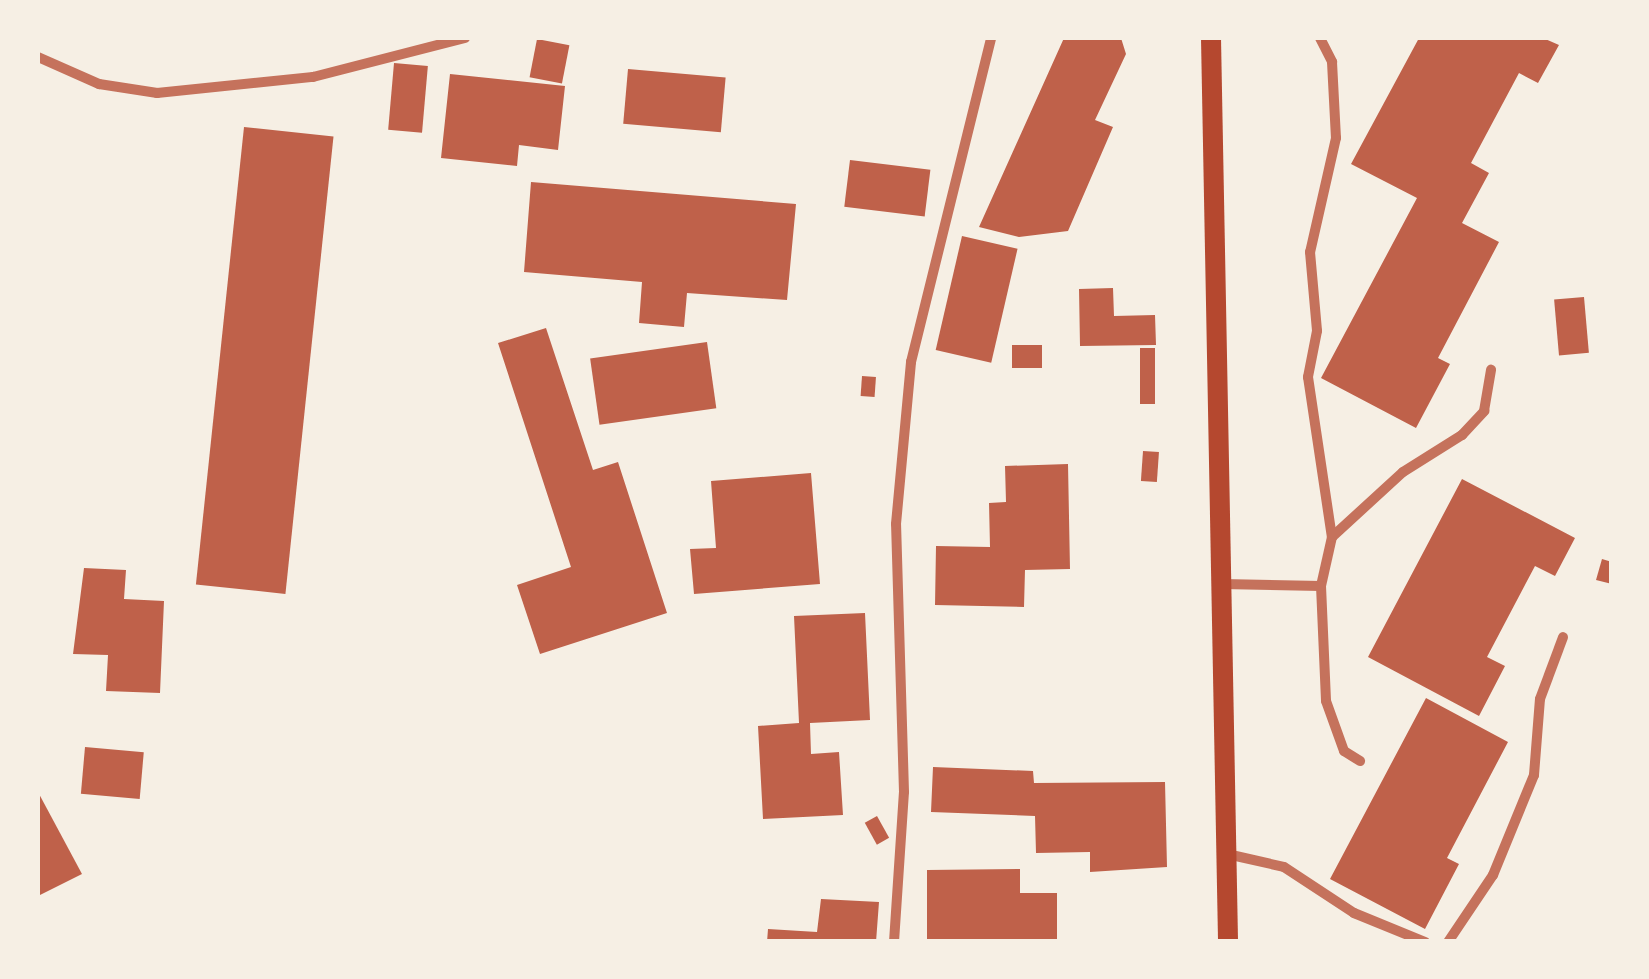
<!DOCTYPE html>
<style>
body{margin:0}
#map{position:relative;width:1649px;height:979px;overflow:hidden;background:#f6efe4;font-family:"Alegreya Sans",sans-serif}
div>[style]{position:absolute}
.building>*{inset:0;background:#bf614a;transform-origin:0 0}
.minor>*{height:10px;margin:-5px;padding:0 5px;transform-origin:5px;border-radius:5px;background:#c5725c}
.secondary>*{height:20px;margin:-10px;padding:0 10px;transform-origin:10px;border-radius:10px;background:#b5482f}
span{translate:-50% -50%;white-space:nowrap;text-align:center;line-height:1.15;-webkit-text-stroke:8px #f6efe4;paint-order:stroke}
.frame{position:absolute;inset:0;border:40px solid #f6efe4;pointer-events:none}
</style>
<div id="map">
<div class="building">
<div style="clip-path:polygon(1064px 38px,1121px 38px,1126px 54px,1095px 120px,1113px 127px,1068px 231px,1019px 237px,979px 227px)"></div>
<div style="clip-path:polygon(1419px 38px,1543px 38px,1559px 45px,1538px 83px,1519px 73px,1471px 163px,1489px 173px,1462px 223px,1499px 242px,1438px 358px,1450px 364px,1416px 428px,1321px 378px,1417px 198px,1351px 164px)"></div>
<div style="left:537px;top:39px;width:33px;height:39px;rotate:11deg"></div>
<div style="left:394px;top:63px;width:34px;height:67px;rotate:5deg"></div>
<div style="left:628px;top:69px;width:98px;height:55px;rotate:5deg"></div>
<div style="clip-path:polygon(450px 74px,565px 86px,558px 150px,519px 145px,517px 166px,441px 158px)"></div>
<div style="left:244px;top:127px;width:90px;height:460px;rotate:6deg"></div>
<div style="left:850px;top:160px;width:81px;height:47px;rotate:7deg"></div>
<div style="clip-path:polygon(531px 182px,796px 204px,787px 300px,687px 293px,684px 327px,639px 323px,642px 282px,524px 272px)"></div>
<div style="left:962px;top:236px;width:57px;height:117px;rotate:13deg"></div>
<div style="clip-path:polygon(1113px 288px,1114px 316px,1155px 315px,1156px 345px,1080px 346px,1079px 289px)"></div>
<div style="left:1584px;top:297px;width:56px;height:30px;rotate:85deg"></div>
<div style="clip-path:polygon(546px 328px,593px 470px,618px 462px,667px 613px,540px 654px,517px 585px,571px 567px,498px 343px)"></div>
<div style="left:707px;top:342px;width:67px;height:118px;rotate:82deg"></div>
<div style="left:1012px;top:345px;width:30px;height:23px"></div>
<div style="left:1140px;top:348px;width:15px;height:56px"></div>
<div style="left:862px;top:376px;width:14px;height:20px;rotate:4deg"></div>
<div style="left:1143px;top:451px;width:16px;height:30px;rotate:4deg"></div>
<div style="clip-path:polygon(1068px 464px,1070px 569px,1025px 570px,1024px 607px,935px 605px,936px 546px,990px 547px,989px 503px,1006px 502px,1005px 466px)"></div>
<div style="clip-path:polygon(811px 473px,820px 584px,694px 594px,690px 549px,716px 548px,711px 481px)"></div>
<div style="clip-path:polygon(1462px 479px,1575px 538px,1555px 576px,1535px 566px,1487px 657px,1505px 666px,1479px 716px,1368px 657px)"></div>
<div style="clip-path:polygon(1602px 559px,1612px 562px,1612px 584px,1596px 580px)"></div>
<div style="clip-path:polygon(84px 568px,126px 570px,124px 599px,164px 601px,160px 693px,106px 691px,108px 655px,73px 654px)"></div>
<div style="clip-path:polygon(865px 613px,870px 720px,810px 723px,811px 754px,839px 752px,843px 815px,763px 819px,758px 726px,799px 723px,794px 616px)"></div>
<div style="clip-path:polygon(1426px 698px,1508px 742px,1447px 858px,1459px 864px,1425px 929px,1330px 879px)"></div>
<div style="left:85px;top:747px;width:59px;height:47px;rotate:5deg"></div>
<div style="clip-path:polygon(933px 767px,1033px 771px,1034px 783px,1165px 782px,1167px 867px,1090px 872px,1090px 852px,1036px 853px,1035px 816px,931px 812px)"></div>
<div style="clip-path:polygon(38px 792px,82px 874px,38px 896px)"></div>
<div style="left:877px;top:816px;width:25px;height:14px;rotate:61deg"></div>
<div style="clip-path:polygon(1020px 869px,1020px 893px,1057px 893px,1057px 942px,927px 942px,927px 870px)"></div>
<div style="clip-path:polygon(821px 899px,879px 902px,876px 942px,767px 942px,768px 929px,817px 932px)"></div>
</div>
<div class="minor">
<div style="left:1320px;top:38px;width:27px;rotate:63deg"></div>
<div style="left:1332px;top:62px;width:76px;rotate:87deg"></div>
<div style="left:1336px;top:138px;width:117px;rotate:102.8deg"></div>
<div style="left:1310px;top:252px;width:79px;rotate:84.9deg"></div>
<div style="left:1317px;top:331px;width:47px;rotate:101.1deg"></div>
<div style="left:1308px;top:377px;width:162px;rotate:81.5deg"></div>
<div style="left:1332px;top:537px;width:50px;rotate:102.7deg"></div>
<div style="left:1321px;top:586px;width:115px;rotate:87.5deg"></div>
<div style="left:1326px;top:701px;width:53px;rotate:70.2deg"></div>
<div style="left:1344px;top:751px;width:19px;rotate:32deg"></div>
<div style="left:38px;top:57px;width:67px;rotate:23.9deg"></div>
<div style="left:99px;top:84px;width:59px;rotate:8.8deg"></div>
<div style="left:157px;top:93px;width:157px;rotate:-5.9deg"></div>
<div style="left:313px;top:77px;width:157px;rotate:-14.4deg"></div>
<div style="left:1332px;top:537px;width:96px;rotate:-42.5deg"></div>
<div style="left:1403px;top:472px;width:70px;rotate:-32.1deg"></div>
<div style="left:1462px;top:435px;width:33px;rotate:-47deg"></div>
<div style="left:1484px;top:411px;width:42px;rotate:-80.3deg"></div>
<div style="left:1222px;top:584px;width:99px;rotate:1.2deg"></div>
<div style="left:1227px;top:854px;width:58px;rotate:12.8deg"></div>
<div style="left:1284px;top:867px;width:84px;rotate:33.3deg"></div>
<div style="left:1354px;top:913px;width:77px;rotate:22.2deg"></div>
<div style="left:894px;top:942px;width:150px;rotate:-86.2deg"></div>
<div style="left:904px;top:792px;width:268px;rotate:-91.7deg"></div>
<div style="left:896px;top:524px;width:163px;rotate:-84.7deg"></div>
<div style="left:911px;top:362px;width:334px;rotate:-76.1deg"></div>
<div style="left:1448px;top:942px;width:81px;rotate:-56.1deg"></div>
<div style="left:1493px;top:875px;width:108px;rotate:-67.7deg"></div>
<div style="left:1534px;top:775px;width:76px;rotate:-85.5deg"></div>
<div style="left:1540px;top:699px;width:66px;rotate:-69.6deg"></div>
</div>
<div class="secondary">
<div style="left:1211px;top:38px;width:904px;rotate:88.92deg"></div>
</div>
<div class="frame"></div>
</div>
